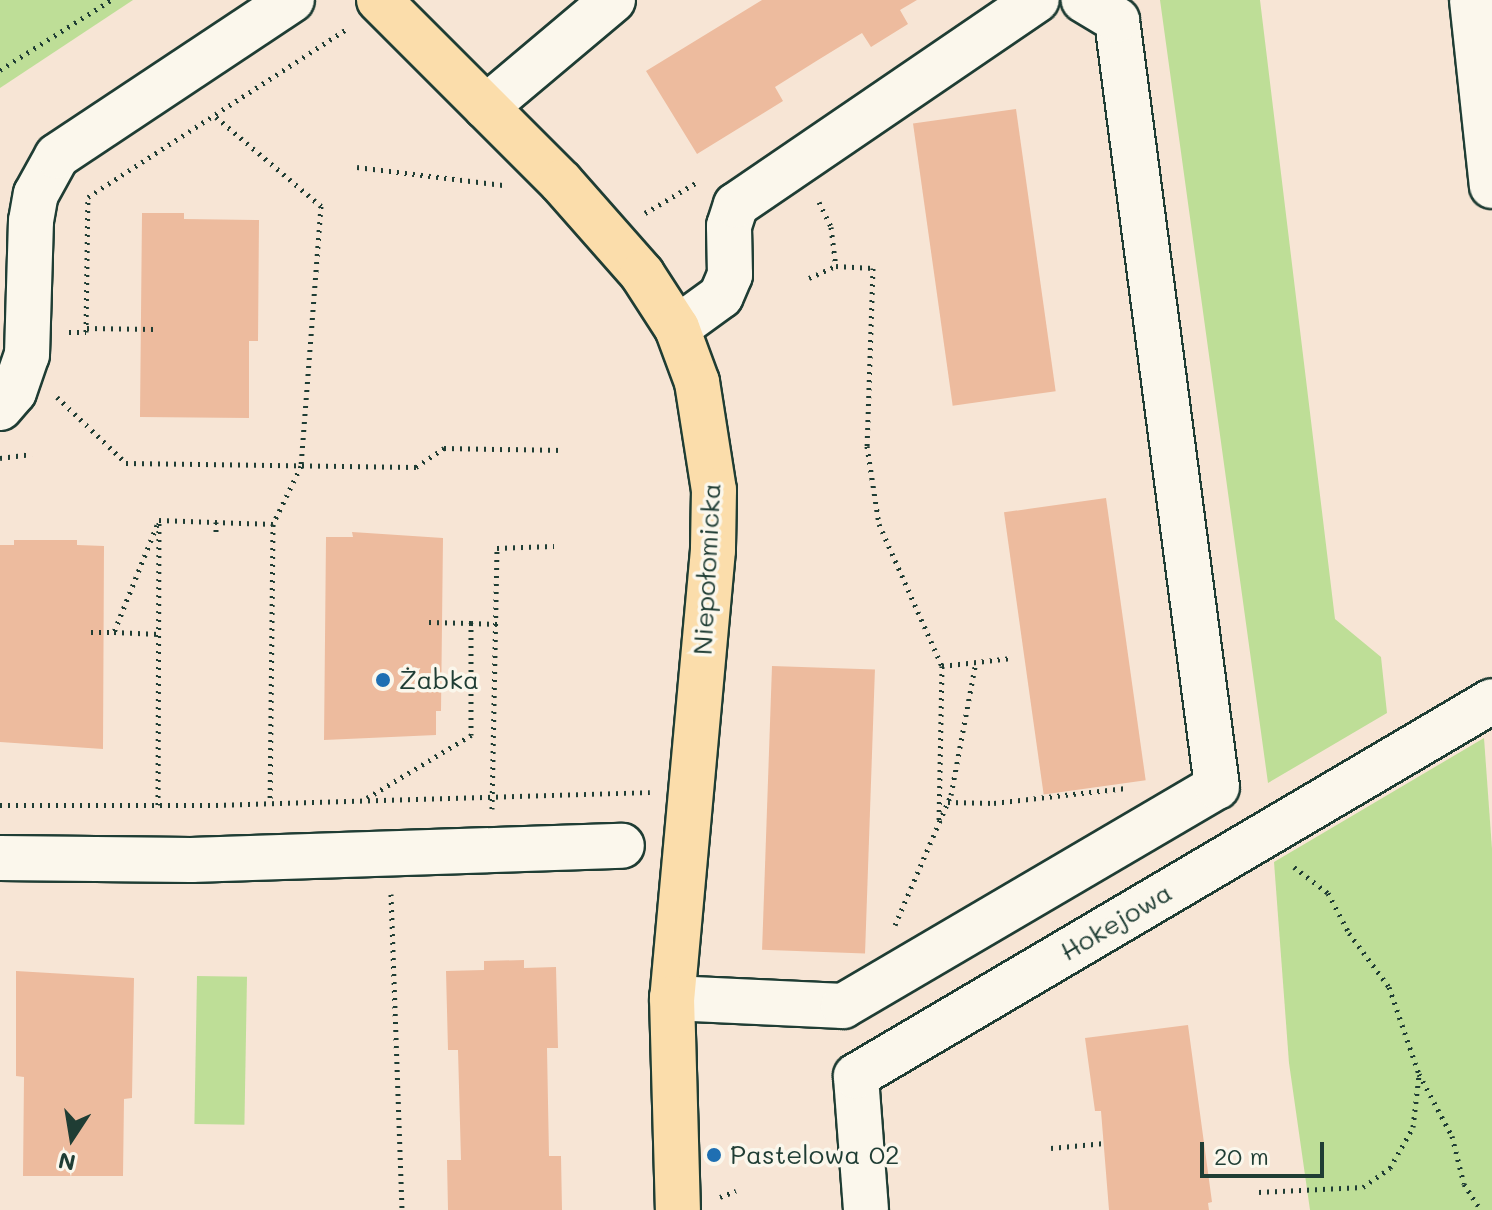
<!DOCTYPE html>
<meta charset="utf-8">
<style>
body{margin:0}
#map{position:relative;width:1492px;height:1210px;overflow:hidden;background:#f7e5d5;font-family:Mali,sans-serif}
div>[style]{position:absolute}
.green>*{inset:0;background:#bede97;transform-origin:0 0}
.building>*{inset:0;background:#edbb9e;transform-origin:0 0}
.path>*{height:5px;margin-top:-2.5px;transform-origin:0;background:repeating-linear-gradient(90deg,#1f3d34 0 2px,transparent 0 8px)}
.roads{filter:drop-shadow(2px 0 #1f3d34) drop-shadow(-2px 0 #1f3d34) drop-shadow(0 2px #1f3d34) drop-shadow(0 -2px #1f3d34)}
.minor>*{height:44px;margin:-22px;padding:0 22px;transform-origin:22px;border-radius:22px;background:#fbf7ec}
.major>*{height:44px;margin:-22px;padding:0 22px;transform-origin:22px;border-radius:22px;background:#fbddab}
.dots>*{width:22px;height:22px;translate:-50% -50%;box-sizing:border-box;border:4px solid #fbf7ec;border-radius:50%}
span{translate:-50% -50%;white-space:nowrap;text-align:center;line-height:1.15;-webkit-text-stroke:7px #fbf7ec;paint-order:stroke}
.street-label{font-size:26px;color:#1f3d34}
.poi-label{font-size:26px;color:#1f3d34}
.left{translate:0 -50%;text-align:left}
.north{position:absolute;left:32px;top:1098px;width:80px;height:80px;-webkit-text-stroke:6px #fbf7ec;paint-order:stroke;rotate:192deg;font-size:22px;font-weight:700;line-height:32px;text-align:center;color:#1f3d34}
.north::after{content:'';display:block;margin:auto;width:28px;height:36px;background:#1f3d34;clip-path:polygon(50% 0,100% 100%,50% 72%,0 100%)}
.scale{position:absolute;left:1200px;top:1142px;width:124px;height:36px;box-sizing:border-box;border:4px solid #1f3d34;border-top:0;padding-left:10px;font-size:24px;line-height:28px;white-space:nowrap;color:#1f3d34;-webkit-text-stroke:6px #fbf7ec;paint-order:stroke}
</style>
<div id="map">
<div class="green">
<div style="clip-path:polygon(0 0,133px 0,0 88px)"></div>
<div style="clip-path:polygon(1160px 0,1260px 0,1335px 619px,1381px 657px,1387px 713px,1268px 783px)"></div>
<div style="clip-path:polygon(1484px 738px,1492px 849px,1492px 1210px,1310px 1210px,1289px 1063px,1274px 862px)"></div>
<div style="left:197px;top:976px;width:50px;height:148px;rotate:1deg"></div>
</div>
<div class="building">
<div style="clip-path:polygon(762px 0,917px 0,900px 10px,908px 24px,871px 47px,862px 33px,818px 60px,775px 87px,783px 101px,697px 154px,646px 71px)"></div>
<div style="left:1016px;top:109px;width:285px;height:104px;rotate:82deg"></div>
<div style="clip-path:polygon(142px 213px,184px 213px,184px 219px,259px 220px,258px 341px,249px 341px,249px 418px,140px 417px)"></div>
<div style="left:1106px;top:498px;width:285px;height:103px;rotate:82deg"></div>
<div style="clip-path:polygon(352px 532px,443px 538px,441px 711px,436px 711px,436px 735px,324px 740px,326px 537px,353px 537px)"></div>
<div style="clip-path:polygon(14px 540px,77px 540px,77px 545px,104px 546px,103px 749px,0 742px,0 545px,14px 545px)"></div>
<div style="left:772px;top:666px;width:103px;height:284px;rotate:2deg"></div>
<div style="clip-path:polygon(524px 960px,524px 968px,556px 967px,558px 1048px,547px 1048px,549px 1156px,561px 1156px,562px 1210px,448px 1210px,447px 1160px,461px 1160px,458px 1050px,448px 1050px,446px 971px,484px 970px,484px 961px)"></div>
<div style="clip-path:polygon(16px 971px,134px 978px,132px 1098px,124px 1099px,123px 1176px,23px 1176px,24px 1077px,16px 1076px)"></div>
<div style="clip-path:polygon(1188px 1025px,1212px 1202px,1208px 1203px,1209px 1210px,1109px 1210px,1101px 1111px,1095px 1111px,1085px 1038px)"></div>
</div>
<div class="path">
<div style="left:0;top:70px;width:131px;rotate:-32.2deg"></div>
<div style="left:216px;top:117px;width:138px;rotate:40.3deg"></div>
<div style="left:321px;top:206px;width:261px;rotate:94.4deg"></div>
<div style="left:301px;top:466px;width:64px;rotate:115.8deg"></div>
<div style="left:273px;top:524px;width:279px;rotate:90.6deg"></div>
<div style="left:357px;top:167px;width:147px;rotate:7deg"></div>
<div style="left:819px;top:202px;width:28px;rotate:64deg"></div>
<div style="left:831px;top:227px;width:39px;rotate:83deg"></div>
<div style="left:645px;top:213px;width:63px;rotate:-30.7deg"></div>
<div style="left:809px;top:278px;width:30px;rotate:-24deg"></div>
<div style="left:836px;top:266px;width:37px;rotate:3deg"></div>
<div style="left:873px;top:268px;width:178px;rotate:91.9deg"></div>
<div style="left:867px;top:446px;width:79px;rotate:81.3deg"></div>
<div style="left:879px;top:524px;width:155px;rotate:66.1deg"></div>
<div style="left:942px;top:666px;width:157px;rotate:91.1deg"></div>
<div style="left:87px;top:328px;width:67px;rotate:0.9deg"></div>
<div style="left:69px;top:332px;width:17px"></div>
<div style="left:86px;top:332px;width:135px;rotate:-89.2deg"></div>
<div style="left:88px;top:197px;width:310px;rotate:-33deg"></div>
<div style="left:57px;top:397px;width:95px;rotate:43.7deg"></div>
<div style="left:126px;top:463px;width:290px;rotate:0.8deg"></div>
<div style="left:416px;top:467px;width:34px;rotate:-34deg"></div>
<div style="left:444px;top:448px;width:119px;rotate:1deg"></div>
<div style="left:0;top:458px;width:32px;rotate:-7deg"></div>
<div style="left:159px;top:520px;width:114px;rotate:2deg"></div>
<div style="left:216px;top:522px;width:13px;rotate:90deg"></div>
<div style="left:157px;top:525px;width:115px;rotate:111.9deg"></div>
<div style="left:114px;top:632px;width:45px;rotate:2.5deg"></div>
<div style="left:429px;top:622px;width:42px;rotate:1.4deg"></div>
<div style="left:91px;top:632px;width:23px"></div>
<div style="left:942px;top:666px;width:70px;rotate:-6.5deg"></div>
<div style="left:367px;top:798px;width:122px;rotate:-31.2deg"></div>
<div style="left:471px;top:735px;width:112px;rotate:-90deg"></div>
<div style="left:471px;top:623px;width:26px;rotate:2deg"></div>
<div style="left:948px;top:802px;width:46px;rotate:1.2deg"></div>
<div style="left:994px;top:803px;width:133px;rotate:-6.5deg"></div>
<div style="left:0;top:805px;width:216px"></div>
<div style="left:216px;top:805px;width:434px;rotate:-1.7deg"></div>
<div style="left:158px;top:805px;width:285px;rotate:-89.8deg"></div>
<div style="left:492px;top:809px;width:261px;rotate:-88.9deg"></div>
<div style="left:497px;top:548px;width:57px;rotate:-2deg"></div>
<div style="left:1294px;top:867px;width:43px;rotate:37.4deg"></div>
<div style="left:1328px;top:893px;width:45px;rotate:62.3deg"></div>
<div style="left:1349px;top:933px;width:67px;rotate:53.5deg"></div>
<div style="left:1389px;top:987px;width:92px;rotate:71deg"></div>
<div style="left:1419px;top:1074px;width:70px;rotate:62deg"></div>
<div style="left:1452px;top:1136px;width:49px;rotate:76deg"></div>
<div style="left:1464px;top:1184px;width:31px;rotate:57deg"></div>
<div style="left:391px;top:894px;width:316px;rotate:88deg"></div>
<div style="left:895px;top:925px;width:142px;rotate:-66.7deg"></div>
<div style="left:951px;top:795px;width:135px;rotate:-79.4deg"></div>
<div style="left:1051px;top:1148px;width:54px;rotate:-5.3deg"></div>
<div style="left:1259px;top:1192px;width:104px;rotate:-2.8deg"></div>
<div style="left:1363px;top:1187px;width:33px;rotate:-35deg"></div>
<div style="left:1390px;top:1168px;width:47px;rotate:-60.7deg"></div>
<div style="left:1413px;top:1127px;width:52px;rotate:-83.4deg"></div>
<div style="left:720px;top:1197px;width:17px;rotate:-21deg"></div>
</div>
<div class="roads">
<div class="minor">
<div style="left:1472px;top:0;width:187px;rotate:83.9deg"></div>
<div style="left:486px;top:107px;width:166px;rotate:-40.1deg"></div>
<div style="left:677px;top:328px;width:54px;rotate:-36deg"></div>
<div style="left:721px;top:296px;width:23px;rotate:-67deg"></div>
<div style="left:730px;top:275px;width:49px;rotate:-91.2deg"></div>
<div style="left:729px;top:226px;width:22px;rotate:-72deg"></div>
<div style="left:736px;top:205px;width:364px;rotate:-34.3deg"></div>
<div style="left:0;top:408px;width:21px;rotate:-49deg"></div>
<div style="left:14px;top:392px;width:39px;rotate:-71deg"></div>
<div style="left:27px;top:355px;width:134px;rotate:-88.3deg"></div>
<div style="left:31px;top:221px;width:27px;rotate:-80deg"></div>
<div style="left:36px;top:194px;width:43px;rotate:-61.1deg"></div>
<div style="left:57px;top:156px;width:282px;rotate:-33.6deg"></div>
<div style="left:0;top:858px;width:191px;rotate:0.6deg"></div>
<div style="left:191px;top:860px;width:431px;rotate:-1.9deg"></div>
<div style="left:672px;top:998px;width:171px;rotate:2.7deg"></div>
<div style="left:843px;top:1006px;width:433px;rotate:-30.4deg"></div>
<div style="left:1217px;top:787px;width:773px;rotate:-97.43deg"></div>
<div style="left:1117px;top:20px;width:39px;rotate:-149deg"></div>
<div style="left:866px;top:1210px;width:134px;rotate:-94.3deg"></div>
<div style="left:856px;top:1076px;width:738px;rotate:-30.52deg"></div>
</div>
<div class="major">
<div style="left:379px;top:0;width:257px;rotate:45deg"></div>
<div style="left:561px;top:182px;width:123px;rotate:48.6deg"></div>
<div style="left:642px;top:274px;width:64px;rotate:57.1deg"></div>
<div style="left:677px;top:328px;width:58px;rotate:69.7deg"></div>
<div style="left:697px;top:382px;width:109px;rotate:81.1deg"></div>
<div style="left:714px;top:490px;width:60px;rotate:91deg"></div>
<div style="left:713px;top:550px;width:450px;rotate:95.2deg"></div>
<div style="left:672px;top:998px;width:212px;rotate:88.4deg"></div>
</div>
</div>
<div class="dots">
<div style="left:383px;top:680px;background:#1f6fb2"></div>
<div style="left:714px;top:1155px;background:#1f6fb2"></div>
</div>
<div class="street-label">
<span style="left:707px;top:569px;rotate:-87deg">Niepołomicka</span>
<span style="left:1116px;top:922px;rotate:-31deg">Hokejowa</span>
</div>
<div class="poi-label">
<span class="left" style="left:399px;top:680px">Żabka</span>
<span class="left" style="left:730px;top:1155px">Pastelowa 02</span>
</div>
<div class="north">N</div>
<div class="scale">20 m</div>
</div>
